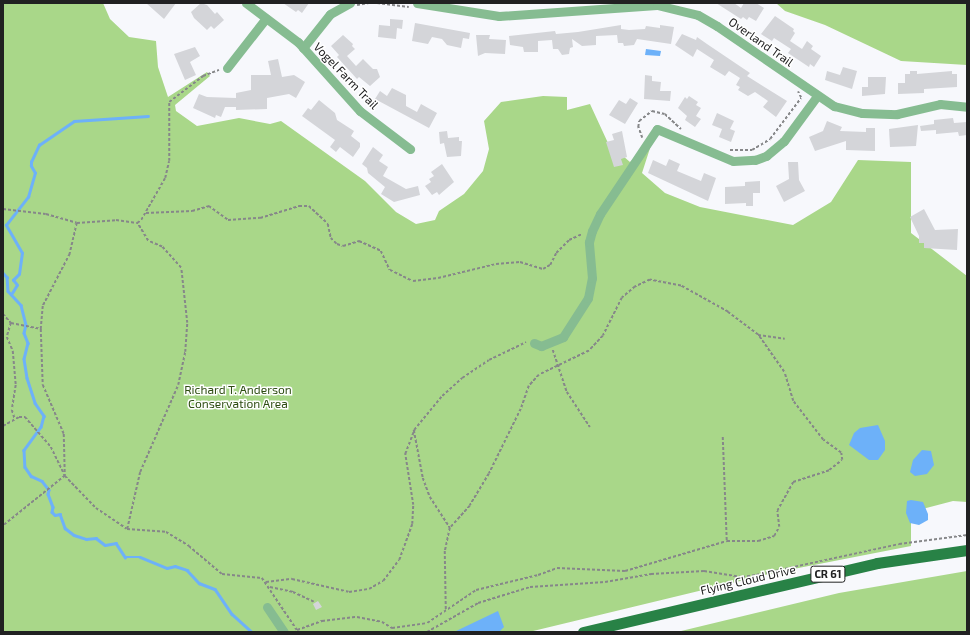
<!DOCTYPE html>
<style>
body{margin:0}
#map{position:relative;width:970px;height:635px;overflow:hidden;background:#f7f8fc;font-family:"Exo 2",sans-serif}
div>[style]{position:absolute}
.green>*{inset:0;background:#a9d789}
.water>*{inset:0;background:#6db1f9}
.stream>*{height:2.5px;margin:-1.25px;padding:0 1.25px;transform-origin:1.25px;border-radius:1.25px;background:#6db1f9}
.building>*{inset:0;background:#d4d5d9}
.path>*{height:1.5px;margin-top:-0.75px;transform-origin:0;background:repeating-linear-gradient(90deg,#868789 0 3px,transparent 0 5px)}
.minor>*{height:9px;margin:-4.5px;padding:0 4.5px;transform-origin:4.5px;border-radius:4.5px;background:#86bc91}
.major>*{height:11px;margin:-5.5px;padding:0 5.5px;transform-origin:5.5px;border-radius:5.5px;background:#288246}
span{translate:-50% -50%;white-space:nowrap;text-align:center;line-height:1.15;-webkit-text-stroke:3px #fff;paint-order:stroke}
.shield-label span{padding:1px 3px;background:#fff;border:1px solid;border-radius:3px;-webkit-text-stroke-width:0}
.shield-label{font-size:11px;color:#212122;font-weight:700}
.street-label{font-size:12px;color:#212122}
.park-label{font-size:12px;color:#2e4d12}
.frame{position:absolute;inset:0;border:4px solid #212122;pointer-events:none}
</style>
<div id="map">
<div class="green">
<div style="clip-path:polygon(3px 3px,103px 3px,110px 19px,129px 37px,156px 41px,158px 67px,168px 97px,207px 72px,210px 76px,175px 105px,176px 111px,197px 126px,239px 118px,270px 124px,281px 121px,365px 181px,396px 212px,416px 224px,435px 220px,439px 211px,464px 194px,483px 171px,489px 149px,484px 121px,501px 102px,543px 96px,567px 97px,567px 110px,590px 104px,608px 143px,630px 162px,652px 142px,642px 173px,665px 193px,700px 207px,793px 225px,831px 202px,858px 160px,911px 162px,911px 233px,967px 276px,967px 502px,953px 501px,911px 512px,911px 546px,778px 572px,529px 632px,3px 632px)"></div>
<div style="clip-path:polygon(776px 3px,967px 3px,967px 65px,901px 61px,825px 25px,785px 11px)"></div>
<div style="clip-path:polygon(967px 571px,967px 632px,677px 632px,839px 593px)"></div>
</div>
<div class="water">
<div style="clip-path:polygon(646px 49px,661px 51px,660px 56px,645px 55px)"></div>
<div style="clip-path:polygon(878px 425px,885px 441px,885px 450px,878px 460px,869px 460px,849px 445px,854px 433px,860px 428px)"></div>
<div style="clip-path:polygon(922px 450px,931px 451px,934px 465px,927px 474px,915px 476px,910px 472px,913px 460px)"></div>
<div style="clip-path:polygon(911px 500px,923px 502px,928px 514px,928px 520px,919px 525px,910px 523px,906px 513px,907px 501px)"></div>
<div style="clip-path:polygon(498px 611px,504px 627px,500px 631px,454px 632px)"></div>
</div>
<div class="stream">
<div style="left:3px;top:273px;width:6px;rotate:45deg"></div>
<div style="left:7px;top:277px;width:14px;rotate:86deg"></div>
<div style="left:8px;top:291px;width:19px;rotate:47deg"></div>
<div style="left:21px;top:305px;width:21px;rotate:76deg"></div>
<div style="left:26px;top:325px;width:8px;rotate:104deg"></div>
<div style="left:24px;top:333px;width:11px;rotate:68deg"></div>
<div style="left:28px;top:343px;width:16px;rotate:104deg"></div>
<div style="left:24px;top:359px;width:19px;rotate:81deg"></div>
<div style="left:27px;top:378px;width:26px;rotate:72deg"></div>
<div style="left:35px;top:403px;width:16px;rotate:55deg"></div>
<div style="left:44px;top:416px;width:11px;rotate:105deg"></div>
<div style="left:41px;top:427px;width:29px;rotate:126deg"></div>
<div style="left:24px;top:450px;width:17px;rotate:87deg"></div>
<div style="left:25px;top:467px;width:11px;rotate:56deg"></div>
<div style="left:31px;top:476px;width:12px;rotate:24deg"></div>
<div style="left:42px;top:481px;width:11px;rotate:52deg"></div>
<div style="left:49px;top:490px;width:4px;rotate:104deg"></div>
<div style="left:48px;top:494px;width:14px;rotate:69deg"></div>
<div style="left:53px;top:507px;width:5px;rotate:101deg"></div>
<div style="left:52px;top:512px;width:4px;rotate:45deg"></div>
<div style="left:55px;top:515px;width:5px;rotate:-11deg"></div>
<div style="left:60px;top:514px;width:15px;rotate:70deg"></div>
<div style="left:65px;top:528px;width:11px;rotate:38deg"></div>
<div style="left:74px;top:535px;width:13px;rotate:18deg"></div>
<div style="left:86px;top:539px;width:10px;rotate:-6deg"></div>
<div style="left:96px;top:538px;width:11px;rotate:38deg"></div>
<div style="left:105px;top:545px;width:11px;rotate:-10deg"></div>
<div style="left:116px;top:543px;width:17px;rotate:57deg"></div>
<div style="left:125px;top:557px;width:15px"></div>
<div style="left:140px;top:557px;width:29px;rotate:22deg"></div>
<div style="left:167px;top:568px;width:8px;rotate:-14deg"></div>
<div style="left:175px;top:566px;width:13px;rotate:18deg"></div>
<div style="left:187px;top:570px;width:18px;rotate:47deg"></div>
<div style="left:199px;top:583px;width:17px;rotate:21deg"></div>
<div style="left:215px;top:589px;width:30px;rotate:56deg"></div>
<div style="left:232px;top:614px;width:27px;rotate:42deg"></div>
<div style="left:12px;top:293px;width:9px;rotate:-58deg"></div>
<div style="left:17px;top:285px;width:6px;rotate:-129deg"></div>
<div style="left:13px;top:280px;width:8px;rotate:-45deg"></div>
<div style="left:19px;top:274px;width:21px;rotate:-82deg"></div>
<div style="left:22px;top:253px;width:32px;rotate:-120deg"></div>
<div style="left:6px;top:225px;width:36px;rotate:-52deg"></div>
<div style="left:28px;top:197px;width:25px;rotate:-74deg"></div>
<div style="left:35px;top:173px;width:8px;rotate:-120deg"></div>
<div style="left:31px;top:166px;width:4px;rotate:-90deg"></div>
<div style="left:31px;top:162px;width:19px;rotate:-65deg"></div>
<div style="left:39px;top:145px;width:42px;rotate:-34.4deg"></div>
<div style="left:74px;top:121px;width:74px;rotate:-3.9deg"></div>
</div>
<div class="building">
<div style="clip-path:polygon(146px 3px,176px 3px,164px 19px)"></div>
<div style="clip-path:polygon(201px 3px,207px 5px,215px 14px,217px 12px,224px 20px,214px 29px,211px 26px,207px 30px,194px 18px,191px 12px)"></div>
<div style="clip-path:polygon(283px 3px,309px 3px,302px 13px,298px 10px,296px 12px)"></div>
<div style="clip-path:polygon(716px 3px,734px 3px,741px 8px,744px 3px,756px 3px,764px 8px,756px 21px,749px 17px,747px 20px,743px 17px,741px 19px)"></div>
<div style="clip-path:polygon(775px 16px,794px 29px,793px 31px,795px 33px,790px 41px,802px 49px,807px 41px,813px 46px,811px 49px,821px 56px,814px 67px,810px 64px,809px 67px,788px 53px,791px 49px,774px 38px,772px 41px,761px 34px)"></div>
<div style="clip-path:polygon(390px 19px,403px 20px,402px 29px,397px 28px,396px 39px,378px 37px,379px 25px,390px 26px)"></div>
<div style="clip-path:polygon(415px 23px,470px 33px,469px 39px,463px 38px,461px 48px,447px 45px,442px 39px,432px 37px,428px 44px,412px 41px)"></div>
<div style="clip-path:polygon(621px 25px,621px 29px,629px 30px,645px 29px,646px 26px,660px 28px,660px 25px,674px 27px,671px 44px,637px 39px,634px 45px,624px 46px,623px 43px,618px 43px,617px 35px,596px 36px,596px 45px,582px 46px,572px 39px,573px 47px,570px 48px,569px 54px,562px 55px,558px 49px,553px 49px,552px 40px,538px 41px,538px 52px,524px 52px,523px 47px,510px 45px,509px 36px,555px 31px,556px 34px,578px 32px)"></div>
<div style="clip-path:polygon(682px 34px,696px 40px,697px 37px,707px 44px,750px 73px,747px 76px,787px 101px,776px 117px,763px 107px,768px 101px,755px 92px,748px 96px,738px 90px,740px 87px,736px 85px,740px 78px,729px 71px,725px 76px,710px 67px,714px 60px,697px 49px,693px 57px,675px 45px)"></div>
<div style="clip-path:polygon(343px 35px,353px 44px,352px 46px,355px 49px,347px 56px,356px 66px,363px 59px,373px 69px,377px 69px,380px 77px,370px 86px,359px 77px,357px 79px,337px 57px,339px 55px,331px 46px)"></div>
<div style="clip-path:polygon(476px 35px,490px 35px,489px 39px,506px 40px,505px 54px,485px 53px,478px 56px)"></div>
<div style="clip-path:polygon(195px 47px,200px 56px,190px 62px,196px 75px,185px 80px,174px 54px)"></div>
<div style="clip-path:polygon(278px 59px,282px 77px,294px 75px,305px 82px,296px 98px,289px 94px,267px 98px,267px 109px,236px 110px,236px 107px,225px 107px,221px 117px,216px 115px,215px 118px,193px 108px,199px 94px,207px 97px,236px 98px,236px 93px,251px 90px,251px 75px,271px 75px,268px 61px)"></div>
<div style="clip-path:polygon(843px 67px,857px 71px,852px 89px,825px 80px,827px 71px,840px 75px)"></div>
<div style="clip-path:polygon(910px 71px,917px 71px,917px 74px,952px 71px,952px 74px,957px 74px,957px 87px,924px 89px,924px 93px,898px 94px,898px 83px,905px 83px,905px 74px,910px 74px)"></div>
<div style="clip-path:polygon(645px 75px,652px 76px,652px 81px,661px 82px,660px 91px,671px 91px,670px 101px,644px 99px)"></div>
<div style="clip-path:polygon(868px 77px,886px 77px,885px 94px,862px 96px,862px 87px,868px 87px)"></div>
<div style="clip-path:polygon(392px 88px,406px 95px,406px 106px,417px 112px,421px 104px,437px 113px,429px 128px,375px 99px,380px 91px,387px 96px)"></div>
<div style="clip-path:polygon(689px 96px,698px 102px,696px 105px,701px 108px,696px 116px,701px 119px,695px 127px,685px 120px,687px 116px,678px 108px,685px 97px,687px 99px)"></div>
<div style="clip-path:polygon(630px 98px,638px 103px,625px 124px,609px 115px,619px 100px,626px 104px)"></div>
<div style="clip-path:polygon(319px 100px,335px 113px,337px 120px,354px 131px,351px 136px,360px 143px,360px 147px,353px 157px,340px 147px,336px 152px,330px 147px,335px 140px,302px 116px,308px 108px,311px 110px)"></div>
<div style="clip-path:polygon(717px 113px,734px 121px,730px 129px,735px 131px,731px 142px,719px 137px,722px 129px,712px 125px)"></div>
<div style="clip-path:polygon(953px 118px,954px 123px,967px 122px,967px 135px,959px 136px,958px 132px,936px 134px,936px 130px,921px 131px,920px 126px,934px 124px,934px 120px)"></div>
<div style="clip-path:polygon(827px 121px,842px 127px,840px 131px,866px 132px,866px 128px,875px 128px,875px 151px,846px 150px,846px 141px,815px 151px,809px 137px,823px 131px)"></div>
<div style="clip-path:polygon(918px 125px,916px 146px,890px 147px,889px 129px)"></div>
<div style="clip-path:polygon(447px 131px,448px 138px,459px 137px,459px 141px,462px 141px,461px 156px,447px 157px,444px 143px,440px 144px,439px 132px)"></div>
<div style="clip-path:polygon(622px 131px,627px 157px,621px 159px,623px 165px,614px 167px,606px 142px,614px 140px,612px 134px)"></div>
<div style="clip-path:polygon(373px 147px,383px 155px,379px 161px,388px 167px,383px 176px,406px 189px,418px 186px,420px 195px,394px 202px,381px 194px,385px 187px,368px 173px,367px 168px,362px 164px)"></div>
<div style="clip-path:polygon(669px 159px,680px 164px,677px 171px,701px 181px,704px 173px,716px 178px,708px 201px,648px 173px,653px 160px,666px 166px)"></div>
<div style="clip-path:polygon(788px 162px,798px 162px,799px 180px,805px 191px,784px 202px,776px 186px,789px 179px)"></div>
<div style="clip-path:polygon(442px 164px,454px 182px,439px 195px,437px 192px,432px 195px,425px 186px,431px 182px,429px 179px,434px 176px,431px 172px)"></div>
<div style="clip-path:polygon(760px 181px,760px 193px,753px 193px,753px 206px,746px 206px,746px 203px,725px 204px,725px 187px,745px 186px,745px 182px)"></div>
<div style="clip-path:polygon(924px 209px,935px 230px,958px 229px,957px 250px,924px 248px,924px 243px,919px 243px,919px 236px,910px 217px)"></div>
<div style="clip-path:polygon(318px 601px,322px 607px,316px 610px,313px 604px)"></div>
</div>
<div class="path">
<div style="left:377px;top:3px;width:32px;rotate:7deg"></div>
<div style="left:357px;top:5px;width:12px;rotate:-9deg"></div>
<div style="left:642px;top:138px;width:12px;rotate:-110deg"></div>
<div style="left:638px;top:127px;width:6px;rotate:-81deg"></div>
<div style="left:639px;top:121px;width:16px;rotate:-38deg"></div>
<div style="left:652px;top:111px;width:13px;rotate:13deg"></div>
<div style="left:665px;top:114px;width:22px;rotate:43deg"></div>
<div style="left:730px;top:150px;width:22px"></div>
<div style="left:752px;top:150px;width:21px;rotate:-31deg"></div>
<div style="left:770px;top:139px;width:51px;rotate:-52.9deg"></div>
<div style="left:801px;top:98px;width:7px;rotate:-117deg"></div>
<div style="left:3px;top:209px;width:43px;rotate:6.6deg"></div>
<div style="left:46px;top:214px;width:32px;rotate:16deg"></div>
<div style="left:77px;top:223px;width:39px;rotate:-4deg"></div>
<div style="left:116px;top:220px;width:21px;rotate:8deg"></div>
<div style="left:137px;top:223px;width:5px;rotate:-37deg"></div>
<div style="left:141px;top:220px;width:48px;rotate:-60.3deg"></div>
<div style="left:165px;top:178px;width:17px;rotate:-77deg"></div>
<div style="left:169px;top:161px;width:59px;rotate:-90deg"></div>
<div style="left:169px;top:102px;width:43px;rotate:-37.4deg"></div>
<div style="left:203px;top:76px;width:17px;rotate:-21deg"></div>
<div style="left:146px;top:213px;width:46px;rotate:-2.5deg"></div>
<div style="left:192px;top:211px;width:18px;rotate:-16deg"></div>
<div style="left:209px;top:206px;width:24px;rotate:36deg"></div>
<div style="left:228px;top:220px;width:32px;rotate:-4deg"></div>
<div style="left:260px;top:218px;width:41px;rotate:-17.1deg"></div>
<div style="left:299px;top:206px;width:10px"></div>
<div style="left:309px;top:206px;width:26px;rotate:43deg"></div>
<div style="left:328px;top:224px;width:14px;rotate:78deg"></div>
<div style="left:331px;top:238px;width:8px;rotate:45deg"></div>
<div style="left:337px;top:244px;width:6px;rotate:18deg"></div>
<div style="left:343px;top:246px;width:17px;rotate:-17deg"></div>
<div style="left:359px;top:241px;width:24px;rotate:24deg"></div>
<div style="left:381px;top:251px;width:21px;rotate:65deg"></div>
<div style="left:390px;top:270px;width:25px;rotate:26deg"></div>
<div style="left:413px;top:281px;width:25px;rotate:-7deg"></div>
<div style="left:438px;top:278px;width:60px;rotate:-13.6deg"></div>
<div style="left:496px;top:264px;width:24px;rotate:-5deg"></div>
<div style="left:520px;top:262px;width:24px;rotate:17deg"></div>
<div style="left:543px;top:269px;width:8px;rotate:-30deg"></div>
<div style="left:550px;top:265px;width:13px;rotate:-63deg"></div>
<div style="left:556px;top:253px;width:18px;rotate:-45deg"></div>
<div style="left:569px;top:240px;width:14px;rotate:-25deg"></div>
<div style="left:77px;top:223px;width:32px;rotate:103deg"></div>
<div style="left:70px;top:254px;width:59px;rotate:117.4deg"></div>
<div style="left:43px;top:306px;width:23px;rotate:95deg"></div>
<div style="left:41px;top:329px;width:56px;rotate:88deg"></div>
<div style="left:43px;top:385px;width:53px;rotate:66.8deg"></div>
<div style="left:64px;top:434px;width:42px;rotate:88.6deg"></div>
<div style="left:65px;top:476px;width:45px;rotate:45.9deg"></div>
<div style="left:96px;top:508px;width:37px;rotate:34deg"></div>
<div style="left:127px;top:529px;width:39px;rotate:4deg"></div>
<div style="left:166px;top:532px;width:27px;rotate:31deg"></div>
<div style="left:189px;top:546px;width:43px;rotate:40.3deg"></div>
<div style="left:222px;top:574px;width:40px;rotate:5.7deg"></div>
<div style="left:262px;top:578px;width:63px;rotate:56.1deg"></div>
<div style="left:297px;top:630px;width:27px;rotate:-20deg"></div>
<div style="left:322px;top:621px;width:35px;rotate:-7deg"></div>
<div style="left:357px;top:617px;width:25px;rotate:11deg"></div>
<div style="left:382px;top:622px;width:12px;rotate:31deg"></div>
<div style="left:392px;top:628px;width:35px;rotate:-8deg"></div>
<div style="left:427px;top:623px;width:59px;rotate:-34deg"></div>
<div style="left:476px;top:590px;width:64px;rotate:-13.6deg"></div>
<div style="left:538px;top:575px;width:20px;rotate:-20deg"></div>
<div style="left:557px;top:568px;width:68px;rotate:2.5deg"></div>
<div style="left:625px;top:571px;width:106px;rotate:-16.4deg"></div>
<div style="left:727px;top:541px;width:31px"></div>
<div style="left:758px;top:541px;width:17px;rotate:-17deg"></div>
<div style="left:774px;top:536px;width:10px;rotate:-61deg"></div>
<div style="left:779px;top:527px;width:16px;rotate:-97deg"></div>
<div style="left:777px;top:511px;width:33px;rotate:-61deg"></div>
<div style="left:793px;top:482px;width:38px;rotate:-18deg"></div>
<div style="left:829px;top:470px;width:16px;rotate:-38deg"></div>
<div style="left:842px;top:460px;width:7px;rotate:-98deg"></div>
<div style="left:841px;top:453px;width:22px;rotate:-144deg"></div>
<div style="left:823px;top:440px;width:49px;rotate:-127.6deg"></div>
<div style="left:793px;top:401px;width:30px;rotate:-107deg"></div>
<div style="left:784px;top:372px;width:45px;rotate:-125.1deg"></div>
<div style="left:758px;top:335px;width:38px;rotate:-143deg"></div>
<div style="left:728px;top:312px;width:54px;rotate:-151deg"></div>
<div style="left:681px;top:286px;width:32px;rotate:-169deg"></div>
<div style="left:650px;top:280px;width:17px;rotate:155deg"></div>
<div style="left:635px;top:287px;width:17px;rotate:140deg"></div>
<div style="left:622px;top:298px;width:42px;rotate:116.6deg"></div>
<div style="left:603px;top:336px;width:21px;rotate:133deg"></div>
<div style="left:589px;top:351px;width:55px;rotate:154.4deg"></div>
<div style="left:539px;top:375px;width:15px;rotate:132deg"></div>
<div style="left:529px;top:386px;width:24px;rotate:109deg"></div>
<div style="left:521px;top:409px;width:72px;rotate:116.2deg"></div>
<div style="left:489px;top:474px;width:37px;rotate:121deg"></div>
<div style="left:470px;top:506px;width:30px;rotate:132deg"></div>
<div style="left:3px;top:314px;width:12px;rotate:48deg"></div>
<div style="left:11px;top:323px;width:31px;rotate:11deg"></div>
<div style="left:11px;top:323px;width:15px;rotate:106deg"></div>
<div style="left:7px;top:337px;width:15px;rotate:67deg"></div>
<div style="left:13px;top:351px;width:34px;rotate:85deg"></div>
<div style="left:16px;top:385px;width:25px;rotate:99deg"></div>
<div style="left:12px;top:410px;width:9px;rotate:72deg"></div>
<div style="left:758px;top:335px;width:27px;rotate:8deg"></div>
<div style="left:553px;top:350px;width:44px;rotate:71.6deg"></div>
<div style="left:567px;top:392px;width:42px;rotate:56.7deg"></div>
<div style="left:3px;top:426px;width:18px;rotate:-29deg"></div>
<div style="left:19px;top:417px;width:6px"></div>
<div style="left:25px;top:417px;width:40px;rotate:49deg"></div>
<div style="left:51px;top:447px;width:32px;rotate:64deg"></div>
<div style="left:65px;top:476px;width:80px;rotate:141.1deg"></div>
<div style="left:414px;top:430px;width:49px;rotate:79.4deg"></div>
<div style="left:423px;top:478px;width:20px;rotate:70deg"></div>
<div style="left:430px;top:497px;width:37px;rotate:57deg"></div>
<div style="left:450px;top:528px;width:24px;rotate:102deg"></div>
<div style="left:445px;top:551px;width:60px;rotate:89deg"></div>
<div style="left:723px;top:437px;width:104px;rotate:87.8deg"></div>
<div style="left:127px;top:529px;width:58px;rotate:-77.2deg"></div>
<div style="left:140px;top:472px;width:95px;rotate:-66.4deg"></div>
<div style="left:178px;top:385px;width:34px;rotate:-78deg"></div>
<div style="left:185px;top:352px;width:29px;rotate:-86deg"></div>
<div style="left:187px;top:323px;width:55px;rotate:-96.2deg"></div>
<div style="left:181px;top:268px;width:28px;rotate:-132deg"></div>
<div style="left:162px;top:247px;width:15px;rotate:-157deg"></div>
<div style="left:148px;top:241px;width:21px;rotate:-121deg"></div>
<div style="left:266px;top:582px;width:26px;rotate:-7deg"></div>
<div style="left:292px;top:579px;width:58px;rotate:12.8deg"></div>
<div style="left:349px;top:592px;width:20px;rotate:-9deg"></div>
<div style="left:369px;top:589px;width:16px;rotate:-30deg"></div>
<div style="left:383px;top:581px;width:26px;rotate:-53deg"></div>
<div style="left:399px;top:560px;width:38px;rotate:-70deg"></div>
<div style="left:412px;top:524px;width:19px;rotate:-87deg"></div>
<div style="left:413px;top:505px;width:52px;rotate:-98.9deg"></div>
<div style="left:405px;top:454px;width:26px;rotate:-69deg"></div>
<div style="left:414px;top:430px;width:44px;rotate:-50.5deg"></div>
<div style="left:442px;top:396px;width:27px;rotate:-42deg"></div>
<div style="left:462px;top:378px;width:32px;rotate:-34deg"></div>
<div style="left:489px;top:360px;width:41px;rotate:-25.9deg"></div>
<div style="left:270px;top:587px;width:24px;rotate:12deg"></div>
<div style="left:293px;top:592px;width:23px;rotate:25deg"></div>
<div style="left:427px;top:632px;width:59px;rotate:-29.6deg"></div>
<div style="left:478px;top:603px;width:54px;rotate:-17.1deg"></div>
<div style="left:530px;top:587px;width:75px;rotate:-3.8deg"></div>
<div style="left:605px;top:582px;width:47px;rotate:-9.9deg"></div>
<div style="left:651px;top:574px;width:53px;rotate:-3.2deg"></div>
<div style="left:704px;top:571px;width:38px;rotate:9deg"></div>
<div style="left:742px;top:577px;width:14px;rotate:-8deg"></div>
<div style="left:756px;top:575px;width:146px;rotate:-12.2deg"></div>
<div style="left:899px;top:544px;width:69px;rotate:-7.5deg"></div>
</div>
<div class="minor">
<div style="left:246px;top:3px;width:65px;rotate:36.9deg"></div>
<div style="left:298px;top:42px;width:93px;rotate:48.1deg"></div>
<div style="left:360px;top:111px;width:63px;rotate:37.2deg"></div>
<div style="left:417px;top:3px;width:83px;rotate:9deg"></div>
<div style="left:499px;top:16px;width:158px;rotate:-4deg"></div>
<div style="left:657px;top:5px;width:42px;rotate:13.7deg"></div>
<div style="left:698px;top:15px;width:22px;rotate:30deg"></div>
<div style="left:717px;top:26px;width:142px;rotate:34.4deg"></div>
<div style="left:834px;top:106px;width:29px;rotate:14deg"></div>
<div style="left:862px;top:113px;width:35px;rotate:2deg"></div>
<div style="left:897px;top:114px;width:44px;rotate:-13.1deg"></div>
<div style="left:940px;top:104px;width:27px;rotate:6deg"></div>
<div style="left:303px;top:48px;width:43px;rotate:-51.5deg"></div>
<div style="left:330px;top:14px;width:23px;rotate:-29deg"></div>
<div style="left:227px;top:68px;width:63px;rotate:-52deg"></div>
<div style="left:534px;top:343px;width:8px;rotate:23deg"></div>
<div style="left:541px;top:346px;width:24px;rotate:-22deg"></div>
<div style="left:563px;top:337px;width:46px;rotate:-57.3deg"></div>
<div style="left:588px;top:298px;width:20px;rotate:-79deg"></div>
<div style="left:592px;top:278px;width:36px;rotate:-95deg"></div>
<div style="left:589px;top:242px;width:11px;rotate:-75deg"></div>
<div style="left:592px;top:231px;width:19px;rotate:-65deg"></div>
<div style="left:600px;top:214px;width:102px;rotate:-56.2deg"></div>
<div style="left:657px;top:129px;width:82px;rotate:22.8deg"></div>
<div style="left:733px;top:161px;width:22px;rotate:-3deg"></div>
<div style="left:755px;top:160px;width:12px;rotate:-20deg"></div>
<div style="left:766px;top:156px;width:23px;rotate:-40deg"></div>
<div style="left:784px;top:141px;width:56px;rotate:-53.7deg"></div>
<div style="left:267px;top:607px;width:30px;rotate:56deg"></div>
</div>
<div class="major">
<div style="left:583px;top:632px;width:302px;rotate:-13.2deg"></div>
<div style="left:877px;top:563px;width:91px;rotate:-8.2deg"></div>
</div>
<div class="shield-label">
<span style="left:828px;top:574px">CR 61</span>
</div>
<div class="street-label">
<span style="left:761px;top:42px;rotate:35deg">Overland Trail</span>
<span style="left:346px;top:76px;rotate:46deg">Vogel Farm Trail</span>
<span style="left:748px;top:580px;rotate:-13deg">Flying Cloud Drive</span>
</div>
<div class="park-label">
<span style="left:238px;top:397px">Richard T. Anderson<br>Conservation Area</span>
</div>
<div class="frame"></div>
</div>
